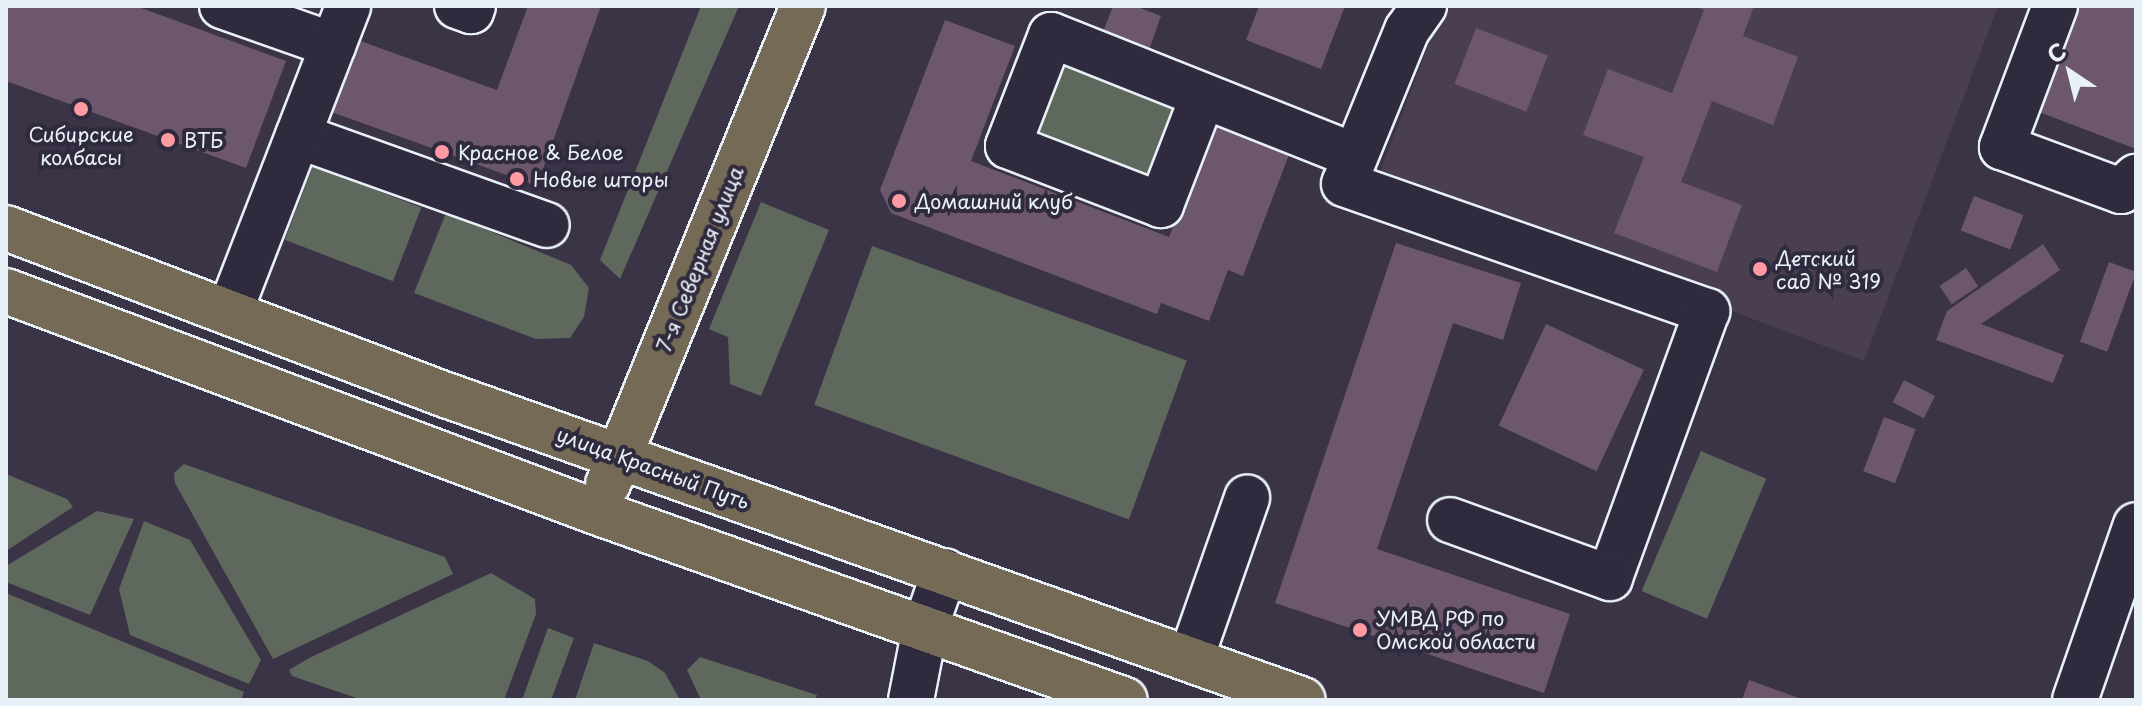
<!DOCTYPE html>
<meta charset="utf-8">
<style>
body{margin:0}
#map{position:relative;width:2142px;height:706px;overflow:hidden;background:#3b3346;font-family:"Playpen Sans",sans-serif}
div>[style]{position:absolute}
.built>*{inset:0;background:#4a3e51}
.green>*{inset:0;background:#5e685d;transform-origin:0 0}
.building>*{inset:0;background:#6d576c;transform-origin:0 0}
.roads{filter:drop-shadow(2px 0 #e8f1f8) drop-shadow(-2px 0 #e8f1f8) drop-shadow(0 2px #e8f1f8) drop-shadow(0 -2px #e8f1f8)}
.minor>*{height:44px;margin:-22px;padding:0 22px;transform-origin:22px;border-radius:22px;background:#2f2a3d}
.major>*{height:44px;margin:-22px;padding:0 22px;transform-origin:22px;border-radius:22px;background:#756a55}
.dots>*{width:22px;height:22px;translate:-50% -50%;box-sizing:border-box;border:4px solid #2f2a3d;border-radius:50%}
span{translate:-50% -50%;white-space:nowrap;text-align:center;line-height:1.15;-webkit-text-stroke:8px #2f2a3d;paint-order:stroke}
.poi-label{font-size:20px;color:#e8f1f8}
.left{translate:0 -50%;text-align:left}
.street-label{font-size:20px;color:#e8f1f8}
.frame{position:absolute;inset:0;border:8px solid #e8f1f8;pointer-events:none}
.north{position:absolute;left:2030px;top:32px;width:80px;height:80px;-webkit-text-stroke:6px #2f2a3d;paint-order:stroke;rotate:325deg;font-size:22px;font-weight:700;line-height:32px;text-align:center;color:#e8f1f8}
.north::after{content:'';display:block;margin:auto;width:28px;height:36px;background:#e8f1f8;clip-path:polygon(50% 0,100% 100%,50% 72%,0 100%)}
</style>
<div id="map">
<div class="built">
<div style="clip-path:polygon(1443px 6px,1998px 6px,1864px 361px,1378px 177px)"></div>
</div>
<div class="green">
<div style="clip-path:polygon(701px 6px,739px 6px,620px 279px,600px 260px)"></div>
<div style="left:1052px;top:54px;width:147px;height:92px;rotate:21deg"></div>
<div style="left:313px;top:166px;width:116px;height:79px;rotate:21deg"></div>
<div style="clip-path:polygon(761px 202px,829px 230px,761px 396px,730px 384px,728px 337px,709px 329px)"></div>
<div style="clip-path:polygon(446px 213px,571px 265px,589px 288px,584px 317px,570px 338px,536px 339px,414px 293px)"></div>
<div style="left:872px;top:246px;width:335px;height:169px;rotate:20deg"></div>
<div style="left:1701px;top:451px;width:71px;height:152px;rotate:23deg"></div>
<div style="clip-path:polygon(184px 464px,445px 557px,453px 574px,273px 659px,175px 483px,174px 473px)"></div>
<div style="clip-path:polygon(6px 474px,67px 499px,73px 507px,6px 551px)"></div>
<div style="clip-path:polygon(97px 511px,134px 519px,90px 615px,6px 582px,6px 566px)"></div>
<div style="clip-path:polygon(144px 521px,190px 540px,261px 660px,249px 684px,130px 635px,119px 589px)"></div>
<div style="clip-path:polygon(491px 573px,535px 599px,536px 614px,504px 700px,362px 700px,292px 676px,289px 670px,309px 658px)"></div>
<div style="clip-path:polygon(6px 593px,244px 692px,241px 700px,6px 700px)"></div>
<div style="clip-path:polygon(548px 628px,574px 638px,551px 700px,522px 700px)"></div>
<div style="clip-path:polygon(594px 643px,648px 661px,665px 673px,680px 700px,575px 700px)"></div>
<div style="clip-path:polygon(700px 657px,817px 695px,815px 700px,701px 700px,687px 670px)"></div>
</div>
<div class="building">
<div style="clip-path:polygon(6px 6px,136px 6px,286px 61px,246px 168px,6px 81px)"></div>
<div style="clip-path:polygon(528px 6px,601px 6px,537px 186px,326px 110px,352px 38px,497px 90px)"></div>
<div style="clip-path:polygon(1113px 6px,1135px 6px,1161px 16px,1149px 50px,1103px 32px)"></div>
<div style="clip-path:polygon(1259px 6px,1345px 6px,1321px 69px,1246px 40px)"></div>
<div style="clip-path:polygon(1695px 6px,1754px 6px,1743px 36px,1798px 57px,1773px 125px,1712px 101px,1681px 182px,1742px 205px,1717px 272px,1614px 233px,1644px 157px,1583px 135px,1608px 69px,1672px 93px,1704px 10px)"></div>
<div style="clip-path:polygon(2078px 6px,2136px 6px,2136px 149px,2039px 112px)"></div>
<div style="clip-path:polygon(945px 20px,1015px 46px,971px 161px,1169px 237px,1213px 122px,1290px 152px,1243px 276px,1228px 270px,1209px 321px,1161px 303px,1157px 314px,891px 213px,880px 190px)"></div>
<div style="left:1476px;top:28px;width:77px;height:60px;rotate:21deg"></div>
<div style="left:1974px;top:196px;width:53px;height:37px;rotate:21deg"></div>
<div style="clip-path:polygon(1396px 243px,1521px 283px,1503px 340px,1453px 323px,1377px 549px,1570px 614px,1544px 693px,1275px 603px)"></div>
<div style="clip-path:polygon(2043px 244px,2060px 270px,1981px 324px,2064px 355px,2053px 383px,1936px 340px,1947px 311px)"></div>
<div style="left:2109px;top:262px;width:29px;height:85px;rotate:20deg"></div>
<div style="left:1966px;top:268px;width:22px;height:32px;rotate:56deg"></div>
<div style="left:1546px;top:324px;width:108px;height:112px;rotate:25deg"></div>
<div style="left:1904px;top:380px;width:35px;height:25px;rotate:27deg"></div>
<div style="left:1884px;top:417px;width:34px;height:58px;rotate:21deg"></div>
<div style="clip-path:polygon(1749px 680px,1804px 700px,1742px 700px)"></div>
</div>
<div class="roads">
<div class="minor">
<div style="left:222px;top:6px;width:118px;rotate:19.4deg"></div>
<div style="left:457px;top:6px;width:15px;rotate:20deg"></div>
<div style="left:471px;top:11px;width:5px;rotate:-68deg"></div>
<div style="left:1424px;top:6px;width:29px;rotate:125deg"></div>
<div style="left:1407px;top:30px;width:166px;rotate:112.2deg"></div>
<div style="left:1344px;top:184px;width:385px;rotate:19.3deg"></div>
<div style="left:1707px;top:311px;width:284px;rotate:110deg"></div>
<div style="left:1610px;top:578px;width:170px;rotate:-160.1deg"></div>
<div style="left:2055px;top:6px;width:151px;rotate:110.6deg"></div>
<div style="left:2002px;top:147px;width:127px;rotate:20.3deg"></div>
<div style="left:2121px;top:191px;width:21px;rotate:-43deg"></div>
<div style="left:1203px;top:96px;width:117px;rotate:111.1deg"></div>
<div style="left:1161px;top:205px;width:164px;rotate:-158.9deg"></div>
<div style="left:1008px;top:146px;width:119px;rotate:-68.8deg"></div>
<div style="left:1051px;top:35px;width:325px;rotate:21.7deg"></div>
<div style="left:298px;top:136px;width:264px;rotate:19.7deg"></div>
<div style="left:230px;top:311px;width:327px;rotate:-68.8deg"></div>
<div style="left:1191px;top:658px;width:170px;rotate:-70.7deg"></div>
<div style="left:911px;top:700px;width:73px;rotate:-79deg"></div>
<div style="left:925px;top:628px;width:60px;rotate:-70.7deg"></div>
<div style="left:2075px;top:700px;width:185px;rotate:-70.8deg"></div>
</div>
<div class="major">
<div style="left:6px;top:228px;width:474px;rotate:20.8deg"></div>
<div style="left:449px;top:396px;width:906px;rotate:19.59deg"></div>
<div style="left:6px;top:291px;width:630px;rotate:20.53deg"></div>
<div style="left:596px;top:512px;width:561px;rotate:19.56deg"></div>
<div style="left:608px;top:484px;width:516px;rotate:-67.81deg"></div>
</div>
</div>
<div class="dots">
<div style="left:81px;top:109px;background:#ff9aa2"></div>
<div style="left:168px;top:140px;background:#ff9aa2"></div>
<div style="left:442px;top:152px;background:#ff9aa2"></div>
<div style="left:517px;top:179px;background:#ff9aa2"></div>
<div style="left:899px;top:201px;background:#ff9aa2"></div>
<div style="left:1760px;top:269px;background:#ff9aa2"></div>
<div style="left:1360px;top:630px;background:#ff9aa2"></div>
</div>
<div class="poi-label">
<span style="left:81px;top:146px">Сибирские<br>колбасы</span>
<span class="left" style="left:184px;top:140px">ВТБ</span>
<span class="left" style="left:458px;top:152px">Красное &amp; Белое</span>
<span class="left" style="left:533px;top:179px">Новые шторы</span>
<span class="left" style="left:915px;top:201px">Домашний клуб</span>
<span class="left" style="left:1776px;top:270px">Детский<br>сад № 319</span>
<span class="left" style="left:1376px;top:630px">УМВД РФ по<br>Омской области</span>
</div>
<div class="street-label">
<span style="left:700px;top:259px;rotate:-68deg">7-я Северная улица</span>
<span style="left:653px;top:468px;rotate:20deg">улица Красный Путь</span>
</div>
<div class="frame"></div>
<div class="north">С</div>
</div>
